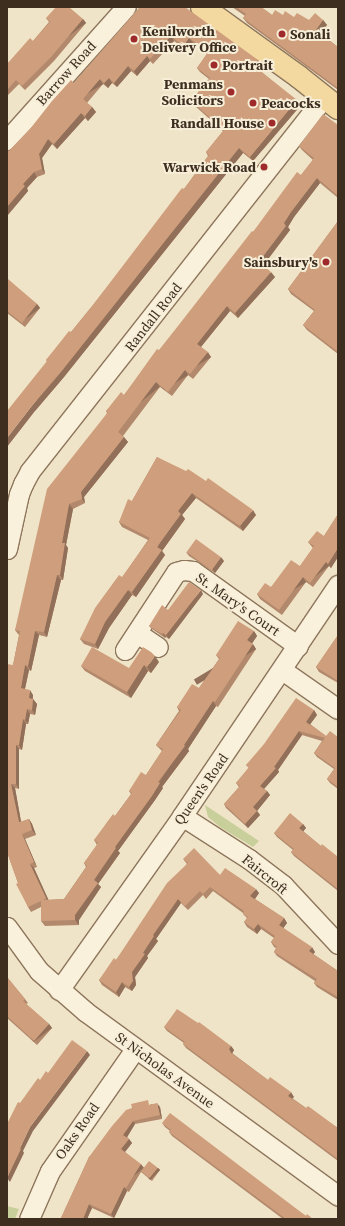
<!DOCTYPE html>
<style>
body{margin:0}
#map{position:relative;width:345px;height:1226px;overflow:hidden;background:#f0e4c8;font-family:"Source Serif 4",serif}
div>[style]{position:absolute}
.green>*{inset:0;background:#c9cf9b}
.roads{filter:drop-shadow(1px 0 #8d765c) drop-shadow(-1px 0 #8d765c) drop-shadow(0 1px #8d765c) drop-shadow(0 -1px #8d765c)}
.minor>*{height:19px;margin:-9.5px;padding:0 9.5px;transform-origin:9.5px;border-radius:9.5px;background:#faf1dc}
.major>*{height:22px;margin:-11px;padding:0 11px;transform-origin:11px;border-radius:11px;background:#f3d9a0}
.wall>*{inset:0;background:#b2896c}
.shaded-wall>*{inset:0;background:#916f58;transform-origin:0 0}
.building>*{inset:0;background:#cf9f7d;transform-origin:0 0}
.dots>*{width:11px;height:11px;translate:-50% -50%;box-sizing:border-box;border:2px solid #f7eed8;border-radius:50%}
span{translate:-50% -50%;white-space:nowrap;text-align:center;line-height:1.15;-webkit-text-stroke:4px #f7eed8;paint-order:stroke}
.poi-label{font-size:14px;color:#3d2e20;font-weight:700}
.left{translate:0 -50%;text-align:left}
.right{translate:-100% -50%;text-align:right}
.street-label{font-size:14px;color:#3d2e20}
.frame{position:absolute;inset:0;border:8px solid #3d2e20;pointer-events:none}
</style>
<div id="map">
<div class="green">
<div style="clip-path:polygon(205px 805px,259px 841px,253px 847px,220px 827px,208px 817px)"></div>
<div style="clip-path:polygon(7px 1206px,19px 1209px,15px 1219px,7px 1219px)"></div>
</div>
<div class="roads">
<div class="minor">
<div style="left:7px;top:140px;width:178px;rotate:-48.2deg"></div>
<div style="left:7px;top:549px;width:56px;rotate:-77.7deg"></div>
<div style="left:19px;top:494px;width:11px;rotate:-68deg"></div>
<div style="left:23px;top:484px;width:15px;rotate:-62deg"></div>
<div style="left:30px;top:471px;width:476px;rotate:-51.8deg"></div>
<div style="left:137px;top:633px;width:25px;rotate:34deg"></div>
<div style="left:125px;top:650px;width:93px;rotate:-56.8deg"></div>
<div style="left:176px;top:572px;width:8px;rotate:-14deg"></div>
<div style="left:184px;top:570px;width:9px;rotate:6deg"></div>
<div style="left:193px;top:571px;width:129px;rotate:35.5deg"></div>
<div style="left:282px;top:670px;width:68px;rotate:34.9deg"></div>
<div style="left:182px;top:816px;width:80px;rotate:32.7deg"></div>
<div style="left:249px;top:859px;width:43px;rotate:37.4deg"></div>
<div style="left:283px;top:885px;width:81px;rotate:47deg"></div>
<div style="left:7px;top:927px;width:54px;rotate:54deg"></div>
<div style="left:39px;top:971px;width:62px;rotate:41.1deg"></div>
<div style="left:86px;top:1012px;width:312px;rotate:36.1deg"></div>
<div style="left:59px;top:990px;width:213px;rotate:-54.7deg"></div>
<div style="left:182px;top:816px;width:279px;rotate:-56deg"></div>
<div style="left:29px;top:1219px;width:52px;rotate:-66.4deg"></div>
<div style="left:50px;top:1171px;width:149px;rotate:-55.1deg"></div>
</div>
<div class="major">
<div style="left:202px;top:7px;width:120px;rotate:35.8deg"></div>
<div style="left:299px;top:77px;width:50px;rotate:38.5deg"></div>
</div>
</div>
<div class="wall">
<div style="clip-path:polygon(140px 7px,258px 60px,261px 65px,258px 69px,301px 105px,253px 161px,243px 153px,64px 377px,35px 411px,47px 361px,46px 360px,71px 332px,93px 305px,184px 189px,208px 156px,206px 152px,223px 131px,195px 106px,191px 101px,209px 79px,200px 72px,197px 68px,207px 54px,193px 43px,187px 50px,174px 41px,153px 64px,150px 61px,137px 76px,131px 71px,117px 87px,112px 83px,108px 88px,103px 84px,87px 103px,92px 107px,96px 112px,88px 121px,85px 118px,57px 149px,52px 144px,42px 158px,45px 174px,37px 177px,27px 188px,28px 191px,7px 216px,7px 153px,74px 83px)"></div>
<div style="clip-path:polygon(232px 7px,261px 7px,272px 15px,283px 15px,309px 20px,323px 20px,327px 25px,320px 33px,338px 47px,338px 90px,247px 23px,243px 18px,245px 16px)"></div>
<div style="clip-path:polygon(46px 18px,83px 19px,86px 23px,54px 61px,25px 90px,19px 84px,7px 96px,7px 64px,33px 41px,49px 22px)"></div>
<div style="clip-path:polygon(338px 125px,338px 198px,320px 183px,294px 217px,288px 227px,290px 230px,263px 266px,275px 277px,238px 318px,230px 311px,201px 347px,211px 357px,193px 379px,188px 375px,172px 396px,160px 387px,123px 436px,128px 442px,84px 497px,85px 503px,73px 509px,66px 545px,68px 548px,63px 580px,61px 580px,47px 637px,39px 635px,31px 671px,29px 670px,25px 689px,33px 695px,33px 699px,37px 704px,35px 715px,30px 714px,28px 724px,26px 724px,22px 750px,19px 749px,19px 789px,15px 788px,21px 822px,29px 819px,32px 824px,36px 835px,25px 839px,37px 867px,34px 868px,48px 900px,64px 899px,86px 867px,84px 863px,97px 845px,94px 840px,115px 816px,131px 794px,129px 791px,146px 775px,162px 751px,156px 745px,179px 711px,177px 707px,199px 688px,219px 659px,216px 655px,254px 631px,257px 636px,252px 643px,256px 649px,218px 707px,216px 706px,188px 749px,189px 751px,162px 787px,163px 788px,155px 800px,118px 851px,120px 853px,98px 884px,101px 887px,79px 920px,79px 925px,45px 926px,41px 921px,41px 907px,31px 912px,28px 907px,18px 883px,7px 852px,13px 665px,19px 635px,18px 634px,15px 630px,107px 413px,106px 411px,124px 395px,253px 232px,301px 175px,313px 160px,302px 150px,299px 146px)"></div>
<div style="clip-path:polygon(338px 221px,338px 354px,307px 330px,303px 325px,314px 311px,291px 294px,288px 289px)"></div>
<div style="clip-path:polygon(7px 280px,37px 304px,40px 308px,25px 327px,7px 313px,7px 314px)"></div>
<div style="clip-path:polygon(157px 457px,256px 515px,243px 531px,196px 498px,182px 515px,185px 519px,162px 551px,165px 555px,136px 597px,132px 595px,109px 628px,98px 649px,84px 644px,80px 639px,148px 540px,122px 527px,119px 522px,132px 501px)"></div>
<div style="clip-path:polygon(338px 514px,338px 557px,331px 568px,329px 566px,313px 587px,306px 582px,282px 615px,260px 599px,257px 594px,271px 587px,300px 566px,313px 548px,308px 542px,324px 536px)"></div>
<div style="clip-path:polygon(186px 552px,224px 561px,215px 573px,189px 556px)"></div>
<div style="clip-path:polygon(203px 594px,169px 639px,166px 637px,165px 638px,152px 629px,149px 626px,168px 610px)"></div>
<div style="clip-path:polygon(338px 635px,338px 683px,319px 672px,316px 667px)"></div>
<div style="clip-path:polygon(159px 662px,151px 673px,148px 671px,131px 698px,85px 671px,81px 666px,129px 668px)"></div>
<div style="clip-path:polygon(314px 710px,317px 715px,310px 724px,326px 736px,338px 737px,338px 789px,330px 783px,327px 779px,334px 769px,317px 757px,314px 753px,322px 741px,302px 735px,278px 770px,279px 772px,264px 789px,267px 791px,270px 795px,257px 811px,260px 815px,248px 828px,226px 808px,224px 804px,239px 787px,236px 783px,249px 768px,246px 765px)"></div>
<div style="clip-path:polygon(303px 824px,306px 828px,303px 831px,321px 846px,338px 857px,338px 891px,294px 856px,291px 852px,293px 850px,277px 837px,274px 833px)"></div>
<div style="clip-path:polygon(183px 859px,220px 875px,259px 893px,255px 899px,284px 918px,287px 923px,283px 928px,315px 952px,313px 954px,338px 971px,338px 1000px,317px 987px,314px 983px,315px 981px,277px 956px,274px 952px,276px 948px,274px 947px,271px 942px,274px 938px,261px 929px,257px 934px,247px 927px,244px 922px,247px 918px,243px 914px,243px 913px,213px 891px,206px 899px,203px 895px,188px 910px,181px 903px,156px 939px,158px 941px,147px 956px,148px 958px,135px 977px,136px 985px,132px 991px,125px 987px,119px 997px,102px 985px,99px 980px,116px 960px,187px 864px)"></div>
<div style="clip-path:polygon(7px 977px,25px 999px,28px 1003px,26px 1004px,49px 1024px,52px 1028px,37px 1045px,7px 1018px)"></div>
<div style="clip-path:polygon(164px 1027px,231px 1046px,234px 1050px,232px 1053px,268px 1080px,294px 1097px,292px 1098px,306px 1108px,338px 1128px,338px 1161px,186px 1048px,183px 1044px,184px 1043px,167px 1031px)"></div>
<div style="clip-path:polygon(151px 1104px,160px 1107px,162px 1119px,135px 1124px,127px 1137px,129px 1139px,132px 1143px,125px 1152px,144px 1168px,158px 1168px,160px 1170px,152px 1181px,141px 1172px,129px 1192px,127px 1191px,114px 1218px,92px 1208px,87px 1219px,61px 1219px,61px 1218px,89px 1157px)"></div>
<div style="clip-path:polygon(162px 1123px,306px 1216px,313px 1219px,283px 1219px,172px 1136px,169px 1132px,170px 1131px,165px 1127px)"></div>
</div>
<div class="shaded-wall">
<div style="left:83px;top:19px;width:5px;height:50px;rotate:53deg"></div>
<div style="clip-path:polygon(323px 20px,327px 25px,319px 35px,316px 30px)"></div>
<div style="left:171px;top:36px;width:6px;height:31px;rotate:59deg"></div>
<div style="clip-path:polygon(189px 38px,193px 43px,187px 50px,183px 46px)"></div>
<div style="clip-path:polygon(147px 56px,150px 61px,137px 76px,134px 71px)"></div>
<div style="clip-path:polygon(258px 60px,261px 65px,257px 70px,254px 66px)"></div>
<div style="clip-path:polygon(128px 66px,131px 71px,117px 87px,114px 83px)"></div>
<div style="clip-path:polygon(109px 78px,112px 83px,108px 88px,104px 83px)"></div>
<div style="left:100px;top:79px;width:6px;height:26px;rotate:59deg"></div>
<div style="clip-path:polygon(297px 100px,301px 105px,253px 161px,250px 157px)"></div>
<div style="clip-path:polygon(92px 107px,96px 112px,88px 121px,85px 116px)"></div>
<div style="clip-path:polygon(81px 113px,85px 118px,57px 149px,54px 144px)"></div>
<div style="clip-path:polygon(48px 139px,52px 144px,42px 158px,45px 174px,42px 169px,39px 154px)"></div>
<div style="clip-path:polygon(239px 148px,243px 153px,64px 377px,35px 411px,7px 447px,7px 438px,31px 407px)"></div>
<div style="clip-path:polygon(34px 172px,37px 177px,27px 188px,28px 191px,7px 216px,7px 207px,23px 184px)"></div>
<div style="clip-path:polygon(317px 178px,320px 183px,294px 217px,288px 227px,290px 230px,262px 267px,259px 262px,291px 212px)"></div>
<div style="clip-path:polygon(271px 272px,275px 277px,238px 318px,235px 313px)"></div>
<div style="left:37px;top:304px;width:5px;height:24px;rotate:53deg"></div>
<div style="clip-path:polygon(227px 306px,230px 311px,200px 348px,197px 344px)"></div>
<div style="left:208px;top:352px;width:6px;height:28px;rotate:59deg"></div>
<div style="left:185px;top:370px;width:6px;height:28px;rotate:59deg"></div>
<div style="left:156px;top:382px;width:6px;height:63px;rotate:51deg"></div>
<div style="clip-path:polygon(124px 437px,128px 442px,84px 497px,85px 503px,82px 499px,81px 492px)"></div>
<div style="clip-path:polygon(192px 493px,196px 498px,182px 515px,185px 519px,162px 551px,165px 555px,136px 597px,132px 592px,178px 511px)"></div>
<div style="clip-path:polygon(69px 504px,73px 509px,66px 545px,68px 548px,63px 580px,60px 575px,62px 543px)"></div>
<div style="clip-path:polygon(253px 510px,256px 515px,243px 531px,240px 526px)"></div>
<div style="clip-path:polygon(338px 548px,338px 557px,331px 568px,328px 564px)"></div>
<div style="clip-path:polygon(221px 557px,224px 561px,215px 573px,212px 569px)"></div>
<div style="left:326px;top:562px;width:5px;height:26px;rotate:53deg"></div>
<div style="clip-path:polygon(57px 575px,61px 580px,47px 637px,44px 632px)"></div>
<div style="left:303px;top:577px;width:6px;height:41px;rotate:59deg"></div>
<div style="clip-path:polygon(128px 590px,132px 595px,109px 628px,98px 649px,95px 644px,105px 622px)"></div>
<div style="clip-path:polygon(201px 590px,203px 594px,169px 639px,166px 635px)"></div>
<div style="clip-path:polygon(35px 631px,39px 635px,31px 671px,28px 666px)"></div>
<div style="clip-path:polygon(254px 631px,257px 636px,251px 645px,247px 640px)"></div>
<div style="left:163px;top:633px;width:5px;height:1px;rotate:53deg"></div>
<div style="left:253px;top:644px;width:6px;height:69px;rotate:59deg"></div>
<div style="clip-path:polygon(155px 656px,159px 662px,151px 673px,147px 667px)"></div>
<div style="clip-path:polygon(25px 665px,29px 670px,24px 693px,21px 688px)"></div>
<div style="clip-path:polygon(144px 665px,148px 671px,131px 698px,127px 692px)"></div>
<div style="clip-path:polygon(30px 690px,33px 695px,32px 703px,29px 698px)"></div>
<div style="clip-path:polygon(33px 699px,37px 704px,35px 715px,32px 710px)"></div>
<div style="clip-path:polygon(213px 701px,216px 706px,188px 749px,189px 751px,162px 787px,163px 788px,155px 800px,118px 851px,120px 853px,98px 884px,101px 887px,79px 920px,79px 925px,75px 920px,75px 915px,94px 880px,115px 847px,184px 745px)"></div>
<div style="clip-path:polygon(27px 709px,30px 714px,28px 724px,25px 720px)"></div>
<div style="clip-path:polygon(314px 710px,317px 715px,309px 726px,306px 722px)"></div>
<div style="clip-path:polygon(23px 719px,26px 724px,22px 750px,19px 745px)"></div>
<div style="clip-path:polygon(299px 731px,302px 735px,278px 770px,279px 772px,263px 790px,260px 786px,274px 767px)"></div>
<div style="clip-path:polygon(16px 745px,19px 749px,19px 789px,16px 784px)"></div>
<div style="clip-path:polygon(11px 784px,15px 788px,22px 827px,19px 822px)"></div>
<div style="clip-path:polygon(267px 791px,270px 795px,257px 811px,260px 815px,248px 828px,245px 824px,253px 807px)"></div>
<div style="clip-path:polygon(29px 819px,32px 824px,36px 835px,32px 830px)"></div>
<div style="clip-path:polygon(303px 824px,306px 828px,302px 833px,299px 828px)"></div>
<div style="clip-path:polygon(22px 834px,25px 839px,37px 867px,34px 862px)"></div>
<div style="clip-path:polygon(30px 864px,34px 868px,50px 903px,46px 898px)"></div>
<div style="clip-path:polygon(256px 889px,259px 893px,254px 900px,250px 896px)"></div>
<div style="clip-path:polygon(178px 899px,181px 903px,156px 939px,158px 941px,147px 956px,148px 958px,135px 977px,136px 985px,132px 991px,129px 987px,132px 972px,153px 935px)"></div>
<div style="clip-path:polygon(284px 918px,287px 923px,282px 930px,279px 925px)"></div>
<div style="clip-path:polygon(258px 924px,261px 929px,257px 934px,254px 929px)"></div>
<div style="clip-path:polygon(312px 947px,315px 952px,312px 956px,309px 951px)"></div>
<div style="clip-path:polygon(122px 982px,125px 987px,119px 997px,116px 992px)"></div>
<div style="left:49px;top:1024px;width:5px;height:23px;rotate:53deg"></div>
<div style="clip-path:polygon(231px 1046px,234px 1050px,232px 1054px,229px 1049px)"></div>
<div style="clip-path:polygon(87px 1051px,90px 1055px,33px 1131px,23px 1151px,24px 1153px,10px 1182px,7px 1178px,20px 1148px,30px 1127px)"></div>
<div style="clip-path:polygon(291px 1092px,294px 1097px,291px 1100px,288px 1096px)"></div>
<div style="clip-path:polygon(157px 1103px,160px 1107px,162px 1119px,160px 1115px)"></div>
<div style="clip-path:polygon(133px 1121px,135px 1124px,126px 1139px,123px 1135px)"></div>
<div style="clip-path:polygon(129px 1139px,132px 1143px,124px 1153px,121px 1149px)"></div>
<div style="left:141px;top:1164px;width:5px;height:28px;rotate:53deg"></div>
<div style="left:158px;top:1168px;width:3px;height:14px;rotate:45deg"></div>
<div style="clip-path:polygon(124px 1187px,127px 1191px,114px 1218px,111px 1214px)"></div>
<div style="clip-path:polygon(89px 1204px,92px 1208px,87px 1219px,83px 1219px)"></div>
</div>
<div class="building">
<div style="clip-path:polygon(56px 7px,69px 7px,83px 19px,51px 57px,22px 86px,16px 80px,7px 90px,7px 64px,30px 38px,33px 41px,50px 22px,46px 18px)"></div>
<div style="clip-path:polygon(140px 7px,185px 7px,258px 60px,254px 66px,297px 100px,250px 157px,239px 148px,61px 372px,31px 407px,7px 438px,7px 411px,47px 361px,46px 360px,69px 331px,71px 332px,93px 305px,182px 188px,184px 189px,209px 155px,206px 152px,224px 130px,191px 101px,210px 78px,197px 68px,208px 52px,189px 38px,183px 46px,171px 36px,150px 59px,147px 56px,134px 71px,128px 66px,114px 83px,109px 78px,104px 83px,100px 79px,83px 99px,92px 107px,85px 116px,81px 113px,54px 144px,48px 139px,39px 154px,42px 169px,34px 172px,23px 184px,25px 186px,7px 207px,7px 153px,30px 129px,52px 101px,71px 80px,74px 83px,79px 77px)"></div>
<div style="clip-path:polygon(236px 7px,261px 7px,272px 15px,275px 10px,283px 15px,285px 11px,294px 17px,297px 13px,309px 20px,315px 13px,323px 20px,316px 30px,338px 47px,338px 88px,243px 18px,246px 14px)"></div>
<div style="clip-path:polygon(323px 114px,338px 125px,338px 196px,317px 178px,291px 212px,284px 223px,286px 226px,259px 262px,271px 272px,235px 313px,227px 306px,197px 344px,208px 352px,190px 374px,185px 370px,168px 392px,156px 382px,118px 432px,124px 437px,81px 492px,82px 499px,69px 504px,62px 543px,65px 543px,60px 575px,57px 575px,44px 632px,35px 631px,28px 666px,25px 665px,21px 688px,30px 690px,29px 698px,33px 699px,32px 710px,27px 709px,25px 720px,23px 719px,19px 745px,16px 745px,16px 784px,11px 784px,19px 822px,29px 819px,32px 830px,22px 834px,34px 862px,30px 864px,46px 898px,43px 900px,64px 899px,76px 882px,87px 866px,84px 863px,98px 843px,94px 840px,113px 814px,115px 816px,132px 793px,129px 791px,141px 772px,146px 775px,163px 749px,156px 745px,181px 710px,177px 707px,192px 684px,199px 688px,220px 658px,216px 655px,238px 621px,254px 631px,247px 640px,253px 644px,215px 702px,213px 701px,184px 745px,185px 746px,158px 782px,160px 783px,152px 796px,115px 847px,116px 848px,94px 880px,98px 883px,75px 915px,75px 920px,41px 921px,41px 901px,28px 907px,16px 884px,18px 883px,7px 852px,7px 664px,13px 665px,20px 631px,15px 630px,47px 489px,108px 412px,106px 411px,121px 392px,124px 395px,157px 349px,159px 350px,178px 326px,252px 231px,253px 232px,297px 172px,301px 175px,314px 158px,299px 146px)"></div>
<div style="clip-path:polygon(338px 221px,338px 352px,303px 325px,315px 310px,288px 289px)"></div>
<div style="clip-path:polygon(8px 279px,37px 304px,22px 323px,7px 311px,7px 280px)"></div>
<div style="clip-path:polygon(157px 457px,186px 471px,188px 469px,206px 481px,208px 478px,253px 510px,240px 526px,192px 493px,178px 511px,181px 514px,157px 547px,162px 550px,132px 592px,128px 590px,105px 622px,95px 644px,80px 639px,95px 608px,119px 575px,122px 577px,150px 538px,119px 522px,128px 499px,132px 501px)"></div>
<div style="clip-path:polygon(338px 514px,338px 548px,328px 564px,326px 562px,310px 583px,303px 577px,279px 610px,257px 594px,265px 583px,271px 587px,291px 560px,300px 566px,314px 546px,308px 542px,317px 531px,324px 536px)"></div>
<div style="left:196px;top:539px;width:31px;height:16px;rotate:36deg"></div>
<div style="clip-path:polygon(189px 582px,201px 590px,166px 635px,163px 633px,162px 634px,149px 626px,162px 605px,168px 610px)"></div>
<div style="clip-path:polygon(338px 635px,338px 681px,316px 667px)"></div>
<div style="clip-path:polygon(92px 647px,129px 668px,143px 647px,151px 652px,155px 656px,147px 667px,144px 665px,127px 692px,81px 666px)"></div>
<div style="clip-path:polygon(296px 698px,314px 710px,306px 722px,326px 736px,330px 731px,338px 737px,338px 787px,327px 779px,335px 768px,314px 753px,325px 738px,299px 731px,274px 767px,276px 768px,260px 786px,267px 791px,253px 807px,257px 811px,245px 824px,224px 804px,240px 786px,236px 783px,249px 767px,246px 765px,264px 744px)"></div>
<div style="clip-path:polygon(290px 813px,303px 824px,299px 828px,321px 846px,322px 844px,338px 857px,338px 889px,291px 852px,294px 849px,274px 833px)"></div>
<div style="clip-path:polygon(194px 848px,220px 875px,225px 868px,256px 889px,250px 896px,284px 918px,279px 925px,312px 947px,309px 951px,338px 971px,338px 997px,314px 983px,317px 979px,274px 952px,277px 947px,271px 942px,275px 936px,258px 924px,254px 929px,244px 922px,248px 917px,243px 914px,244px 911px,210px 887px,203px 894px,200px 891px,185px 906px,178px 899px,153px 935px,154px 936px,143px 953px,145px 954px,132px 972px,133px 981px,129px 987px,122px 982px,116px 992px,99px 980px,114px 958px,116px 960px,167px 883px,188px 863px,183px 859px)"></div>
<div style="clip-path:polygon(7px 977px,25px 999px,23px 1001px,49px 1024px,34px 1041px,7px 1016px)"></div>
<div style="clip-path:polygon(177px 1009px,198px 1023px,199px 1022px,231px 1046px,229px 1049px,231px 1053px,268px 1080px,270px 1077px,291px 1092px,288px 1096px,306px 1108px,308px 1106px,338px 1128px,338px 1159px,183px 1044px,185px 1042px,164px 1027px)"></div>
<div style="clip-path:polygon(72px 1040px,87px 1051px,30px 1127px,20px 1148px,21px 1149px,7px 1178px,7px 1124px,18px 1102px,20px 1103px,38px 1078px,40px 1080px,46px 1071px,48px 1073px)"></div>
<div style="clip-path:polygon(148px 1100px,149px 1105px,157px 1103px,160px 1115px,133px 1121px,123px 1135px,129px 1139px,121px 1149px,141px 1164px,126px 1188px,124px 1187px,111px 1214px,89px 1204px,83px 1219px,61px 1218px,89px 1157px,112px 1126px,126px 1110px,132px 1108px,131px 1104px)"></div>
<div style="clip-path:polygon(170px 1113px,306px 1216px,307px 1214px,313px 1219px,286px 1219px,169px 1132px,171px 1130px,162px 1123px)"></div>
<div style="left:149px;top:1161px;width:11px;height:13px;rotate:38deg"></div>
</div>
<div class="dots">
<div style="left:282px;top:34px;background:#9e2a2b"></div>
<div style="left:134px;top:39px;background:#9e2a2b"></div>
<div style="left:214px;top:65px;background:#9e2a2b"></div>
<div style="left:231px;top:92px;background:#9e2a2b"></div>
<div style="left:253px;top:103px;background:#9e2a2b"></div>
<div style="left:272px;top:123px;background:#9e2a2b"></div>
<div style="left:264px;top:167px;background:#9e2a2b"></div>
<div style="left:326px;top:262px;background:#9e2a2b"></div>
</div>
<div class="poi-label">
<span class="left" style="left:142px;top:39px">Kenilworth<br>Delivery Office</span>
<span class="left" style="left:290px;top:34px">Sonali</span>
<span class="left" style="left:222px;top:65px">Portrait</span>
<span class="right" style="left:223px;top:92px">Penmans<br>Solicitors</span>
<span class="left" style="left:261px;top:103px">Peacocks</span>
<span class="right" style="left:264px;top:123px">Randall House</span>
<span class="right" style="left:256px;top:167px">Warwick Road</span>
<span class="right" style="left:318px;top:262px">Sainsbury's</span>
</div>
<div class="street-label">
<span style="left:66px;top:73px;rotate:-48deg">Barrow Road</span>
<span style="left:153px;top:317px;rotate:-52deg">Randall Road</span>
<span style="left:238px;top:604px;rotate:35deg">St. Mary's Court</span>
<span style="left:201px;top:789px;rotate:-55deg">Queen's Road</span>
<span style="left:265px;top:874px;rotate:39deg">Faircroft</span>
<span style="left:165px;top:1070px;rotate:36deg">St Nicholas Avenue</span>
<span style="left:77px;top:1131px;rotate:-55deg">Oaks Road</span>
</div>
<div class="frame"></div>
</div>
